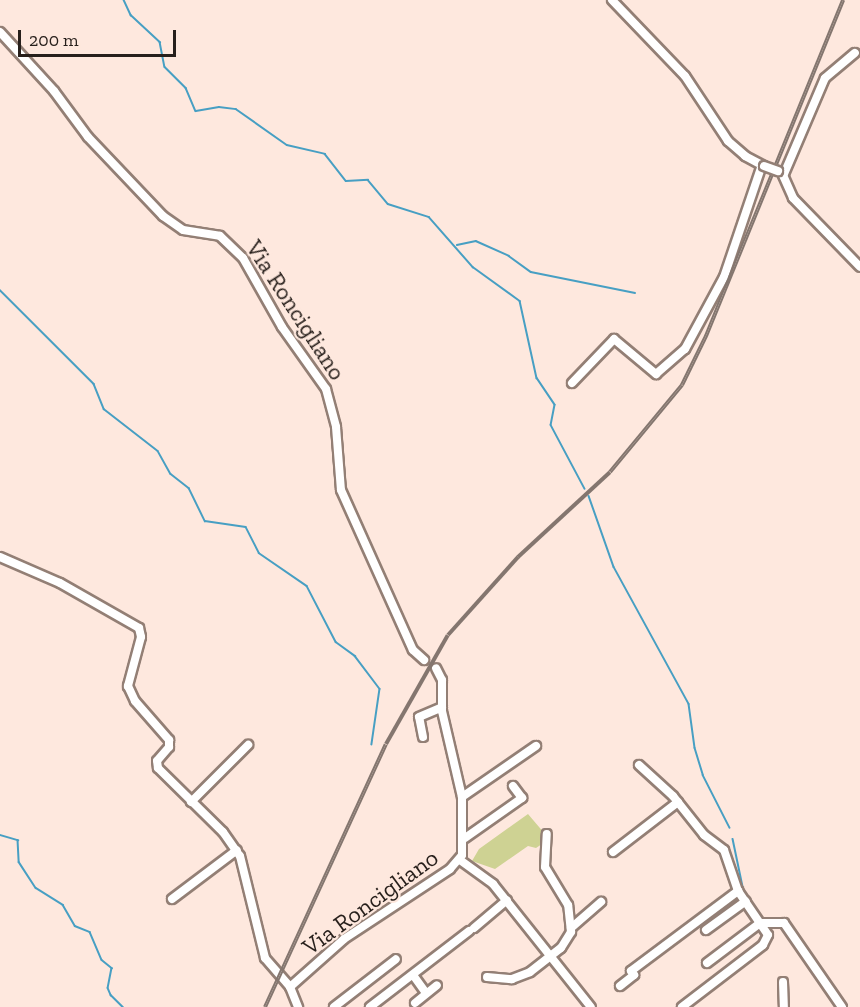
<!DOCTYPE html>
<style>
body{margin:0}
#map{position:relative;width:860px;height:1007px;overflow:hidden;background:#fee8de;font-family:"Zilla Slab",serif}
div>[style]{position:absolute}
.green>*{inset:0;background:#ced293}
.stream>*{height:1.5px;margin:-0.75px;padding:0 0.75px;transform-origin:0.75px;border-radius:0.75px;background:#479fc3}
.roads{filter:drop-shadow(2px 0 #937f75) drop-shadow(-2px 0 #937f75) drop-shadow(0 2px #937f75) drop-shadow(0 -2px #937f75)}
.minor>*{height:8px;margin:-4px;padding:0 4px;transform-origin:4px;border-radius:4px;background:#fff}
.rail>*{height:4px;margin-top:-2px;transform-origin:0;background:repeating-linear-gradient(90deg,#fee8de 0 4.5px,#84766f 0 9px);box-sizing:border-box;border-block:2px solid #84766f}
.bridges{filter:drop-shadow(2px 0 #937f75) drop-shadow(-2px 0 #937f75) drop-shadow(0 2px #937f75) drop-shadow(0 -2px #937f75)}
.minor-bridge>*{height:8px;margin:-4px;padding:0 4px;transform-origin:4px;border-radius:4px;background:#fff}
span{translate:-50% -50%;white-space:nowrap;text-align:center;line-height:1.15;-webkit-text-stroke:4.5px #fee8de;paint-order:stroke}
.street-label{font-size:24px;color:#271f1b}
.scale{position:absolute;left:18px;top:30px;width:158px;height:27px;box-sizing:border-box;border:3px solid #271f1b;border-top:0;padding-left:8px;font-size:18px;line-height:21px;white-space:nowrap;color:#271f1b;-webkit-text-stroke:4px #fee8de;paint-order:stroke}
</style>
<div id="map">
<div class="green">
<div style="clip-path:polygon(528px 814px,545px 834px,545px 842px,536px 848px,528px 846px,495px 869px,472px 861px,479px 849px)"></div>
</div>
<div class="stream">
<div style="left:124px;top:0;width:17px;rotate:65deg"></div>
<div style="left:131px;top:15px;width:40px;rotate:43deg"></div>
<div style="left:160px;top:42px;width:25px;rotate:79deg"></div>
<div style="left:165px;top:67px;width:30px;rotate:45deg"></div>
<div style="left:186px;top:88px;width:25px;rotate:67deg"></div>
<div style="left:196px;top:111px;width:23px;rotate:-10deg"></div>
<div style="left:219px;top:107px;width:17px;rotate:7deg"></div>
<div style="left:236px;top:109px;width:62px;rotate:35.2deg"></div>
<div style="left:287px;top:145px;width:39px;rotate:13deg"></div>
<div style="left:325px;top:154px;width:34px;rotate:52deg"></div>
<div style="left:346px;top:181px;width:22px;rotate:-3deg"></div>
<div style="left:368px;top:180px;width:31px;rotate:50deg"></div>
<div style="left:388px;top:204px;width:43px;rotate:17.6deg"></div>
<div style="left:429px;top:217px;width:67px;rotate:48.7deg"></div>
<div style="left:473px;top:267px;width:58px;rotate:35.9deg"></div>
<div style="left:520px;top:301px;width:79px;rotate:77.6deg"></div>
<div style="left:537px;top:378px;width:32px;rotate:56deg"></div>
<div style="left:555px;top:405px;width:20px;rotate:101deg"></div>
<div style="left:551px;top:425px;width:72px;rotate:62deg"></div>
<div style="left:457px;top:245px;width:19px;rotate:-12deg"></div>
<div style="left:476px;top:241px;width:36px;rotate:24deg"></div>
<div style="left:509px;top:256px;width:27px;rotate:36deg"></div>
<div style="left:531px;top:272px;width:106px;rotate:11.4deg"></div>
<div style="left:0;top:290px;width:133px;rotate:45deg"></div>
<div style="left:94px;top:384px;width:27px;rotate:68deg"></div>
<div style="left:104px;top:409px;width:68px;rotate:37.9deg"></div>
<div style="left:158px;top:451px;width:26px;rotate:61deg"></div>
<div style="left:171px;top:474px;width:23px;rotate:38deg"></div>
<div style="left:189px;top:488px;width:37px;rotate:64deg"></div>
<div style="left:205px;top:521px;width:41px;rotate:8.3deg"></div>
<div style="left:246px;top:527px;width:29px;rotate:63deg"></div>
<div style="left:259px;top:553px;width:58px;rotate:34.5deg"></div>
<div style="left:307px;top:586px;width:63px;rotate:62.6deg"></div>
<div style="left:336px;top:642px;width:24px;rotate:36deg"></div>
<div style="left:355px;top:656px;width:41px;rotate:52.9deg"></div>
<div style="left:380px;top:689px;width:56px;rotate:98.3deg"></div>
<div style="left:589px;top:496px;width:75px;rotate:70.6deg"></div>
<div style="left:614px;top:567px;width:156px;rotate:61.3deg"></div>
<div style="left:689px;top:704px;width:44px;rotate:82.2deg"></div>
<div style="left:695px;top:748px;width:28px;rotate:73deg"></div>
<div style="left:703px;top:775px;width:59px;rotate:63deg"></div>
<div style="left:0;top:835px;width:19px;rotate:16deg"></div>
<div style="left:18px;top:840px;width:22px;rotate:87deg"></div>
<div style="left:19px;top:862px;width:31px;rotate:57deg"></div>
<div style="left:36px;top:888px;width:32px;rotate:32deg"></div>
<div style="left:63px;top:905px;width:24px;rotate:60deg"></div>
<div style="left:75px;top:926px;width:16px;rotate:22deg"></div>
<div style="left:90px;top:932px;width:30px;rotate:67deg"></div>
<div style="left:102px;top:960px;width:13px;rotate:39deg"></div>
<div style="left:112px;top:968px;width:20px;rotate:101deg"></div>
<div style="left:108px;top:988px;width:8px;rotate:67deg"></div>
<div style="left:111px;top:995px;width:17px;rotate:45deg"></div>
<div style="left:733px;top:839px;width:49px;rotate:78.2deg"></div>
</div>
<div class="roads">
<div class="minor">
<div style="left:612px;top:0;width:105px;rotate:46.2deg"></div>
<div style="left:685px;top:76px;width:78px;rotate:56.5deg"></div>
<div style="left:728px;top:141px;width:23px;rotate:41deg"></div>
<div style="left:745px;top:156px;width:21px;rotate:28deg"></div>
<div style="left:0;top:32px;width:80px;rotate:47.5deg"></div>
<div style="left:54px;top:91px;width:57px;rotate:53.5deg"></div>
<div style="left:88px;top:137px;width:109px;rotate:46.5deg"></div>
<div style="left:163px;top:216px;width:24px;rotate:35deg"></div>
<div style="left:183px;top:230px;width:37px;rotate:9deg"></div>
<div style="left:220px;top:236px;width:32px;rotate:44deg"></div>
<div style="left:243px;top:258px;width:79px;rotate:60.5deg"></div>
<div style="left:282px;top:327px;width:76px;rotate:54.6deg"></div>
<div style="left:326px;top:389px;width:39px;rotate:75deg"></div>
<div style="left:336px;top:427px;width:63px;rotate:85.5deg"></div>
<div style="left:341px;top:490px;width:175px;rotate:65.8deg"></div>
<div style="left:413px;top:650px;width:15px;rotate:42deg"></div>
<div style="left:782px;top:173px;width:27px;rotate:66deg"></div>
<div style="left:793px;top:198px;width:96px;rotate:45.8deg"></div>
<div style="left:784px;top:174px;width:104px;rotate:-66.9deg"></div>
<div style="left:825px;top:78px;width:39px;rotate:-40deg"></div>
<div style="left:572px;top:383px;width:61px;rotate:-46.3deg"></div>
<div style="left:614px;top:339px;width:55px;rotate:39.8deg"></div>
<div style="left:656px;top:374px;width:38px;rotate:-41deg"></div>
<div style="left:685px;top:349px;width:82px;rotate:-61.6deg"></div>
<div style="left:724px;top:277px;width:118px;rotate:-71.3deg"></div>
<div style="left:0;top:557px;width:65px;rotate:23.4deg"></div>
<div style="left:60px;top:583px;width:91px;rotate:29.7deg"></div>
<div style="left:139px;top:628px;width:9px;rotate:77deg"></div>
<div style="left:141px;top:637px;width:51px;rotate:104.9deg"></div>
<div style="left:128px;top:686px;width:17px;rotate:65deg"></div>
<div style="left:135px;top:701px;width:52px;rotate:48.9deg"></div>
<div style="left:169px;top:740px;width:7px;rotate:90deg"></div>
<div style="left:169px;top:747px;width:18px;rotate:131deg"></div>
<div style="left:157px;top:761px;width:7px;rotate:82deg"></div>
<div style="left:158px;top:768px;width:91px;rotate:44.6deg"></div>
<div style="left:223px;top:832px;width:29px;rotate:55deg"></div>
<div style="left:240px;top:856px;width:105px;rotate:76.2deg"></div>
<div style="left:265px;top:958px;width:38px;rotate:49deg"></div>
<div style="left:290px;top:987px;width:22px;rotate:68deg"></div>
<div style="left:423px;top:737px;width:20px;rotate:-101deg"></div>
<div style="left:419px;top:717px;width:25px;rotate:-23deg"></div>
<div style="left:639px;top:765px;width:46px;rotate:42.4deg"></div>
<div style="left:673px;top:796px;width:50px;rotate:51.5deg"></div>
<div style="left:704px;top:835px;width:25px;rotate:37deg"></div>
<div style="left:724px;top:850px;width:43px;rotate:71.1deg"></div>
<div style="left:738px;top:891px;width:53px;rotate:55.7deg"></div>
<div style="left:768px;top:935px;width:11px;rotate:117deg"></div>
<div style="left:763px;top:945px;width:102px;rotate:142.6deg"></div>
<div style="left:462px;top:797px;width:90px;rotate:-34.6deg"></div>
<div style="left:191px;top:802px;width:81px;rotate:-45deg"></div>
<div style="left:465px;top:838px;width:70px;rotate:-35.1deg"></div>
<div style="left:522px;top:798px;width:15px;rotate:-127deg"></div>
<div style="left:613px;top:852px;width:82px;rotate:-37.6deg"></div>
<div style="left:460px;top:860px;width:41px;rotate:36deg"></div>
<div style="left:493px;top:884px;width:157px;rotate:51.5deg"></div>
<div style="left:172px;top:899px;width:81px;rotate:-37deg"></div>
<div style="left:760px;top:923px;width:24px"></div>
<div style="left:784px;top:923px;width:102px;rotate:55.4deg"></div>
<div style="left:474px;top:928px;width:43px;rotate:-40.3deg"></div>
<div style="left:571px;top:928px;width:40px;rotate:-41deg"></div>
<div style="left:706px;top:930px;width:49px;rotate:-35.9deg"></div>
<div style="left:707px;top:963px;width:66px;rotate:-37deg"></div>
<div style="left:413px;top:975px;width:22px;rotate:54deg"></div>
<div style="left:487px;top:977px;width:25px;rotate:5deg"></div>
<div style="left:512px;top:979px;width:19px;rotate:-21deg"></div>
<div style="left:530px;top:972px;width:39px;rotate:-38deg"></div>
<div style="left:561px;top:948px;width:19px;rotate:-58deg"></div>
<div style="left:571px;top:932px;width:27px;rotate:-96deg"></div>
<div style="left:568px;top:905px;width:44px;rotate:-121.2deg"></div>
<div style="left:545px;top:867px;width:33px;rotate:-87deg"></div>
<div style="left:783px;top:982px;width:25px;rotate:88deg"></div>
<div style="left:620px;top:986px;width:18px;rotate:-38deg"></div>
<div style="left:634px;top:975px;width:5px;rotate:-127deg"></div>
<div style="left:631px;top:971px;width:134px;rotate:-36.8deg"></div>
<div style="left:290px;top:987px;width:72px;rotate:-41.6deg"></div>
<div style="left:344px;top:939px;width:127px;rotate:-33.4deg"></div>
<div style="left:450px;top:869px;width:18px;rotate:-49deg"></div>
<div style="left:462px;top:855px;width:58px;rotate:-90deg"></div>
<div style="left:462px;top:797px;width:88px;rotate:-103.1deg"></div>
<div style="left:442px;top:711px;width:31px;rotate:-90deg"></div>
<div style="left:442px;top:680px;width:13px;rotate:-117deg"></div>
<div style="left:415px;top:1003px;width:28px;rotate:-39deg"></div>
<div style="left:334px;top:1007px;width:78px;rotate:-37.7deg"></div>
<div style="left:370px;top:1007px;width:125px;rotate:-37.5deg"></div>
</div>
</div>
<div class="rail">
<div style="left:265px;top:1007px;width:289px;rotate:-65.3deg"></div>
<div style="left:386px;top:744px;width:125px;rotate:-60.4deg"></div>
<div style="left:448px;top:635px;width:105px;rotate:-48.1deg"></div>
<div style="left:518px;top:557px;width:125px;rotate:-42.7deg"></div>
<div style="left:610px;top:472px;width:113px;rotate:-50.4deg"></div>
<div style="left:682px;top:385px;width:55px;rotate:-63.9deg"></div>
<div style="left:706px;top:336px;width:363px;rotate:-67.8deg"></div>
</div>
<div class="bridges">
<div class="minor-bridge">
<div style="left:764px;top:166px;width:15px;rotate:20deg"></div>
</div>
</div>
<div class="street-label">
<span style="left:296px;top:310px;rotate:57deg">Via Roncigliano</span>
<span style="left:370px;top:902px;rotate:-36deg">Via Roncigliano</span>
</div>
<div class="scale">200 m</div>
</div>
